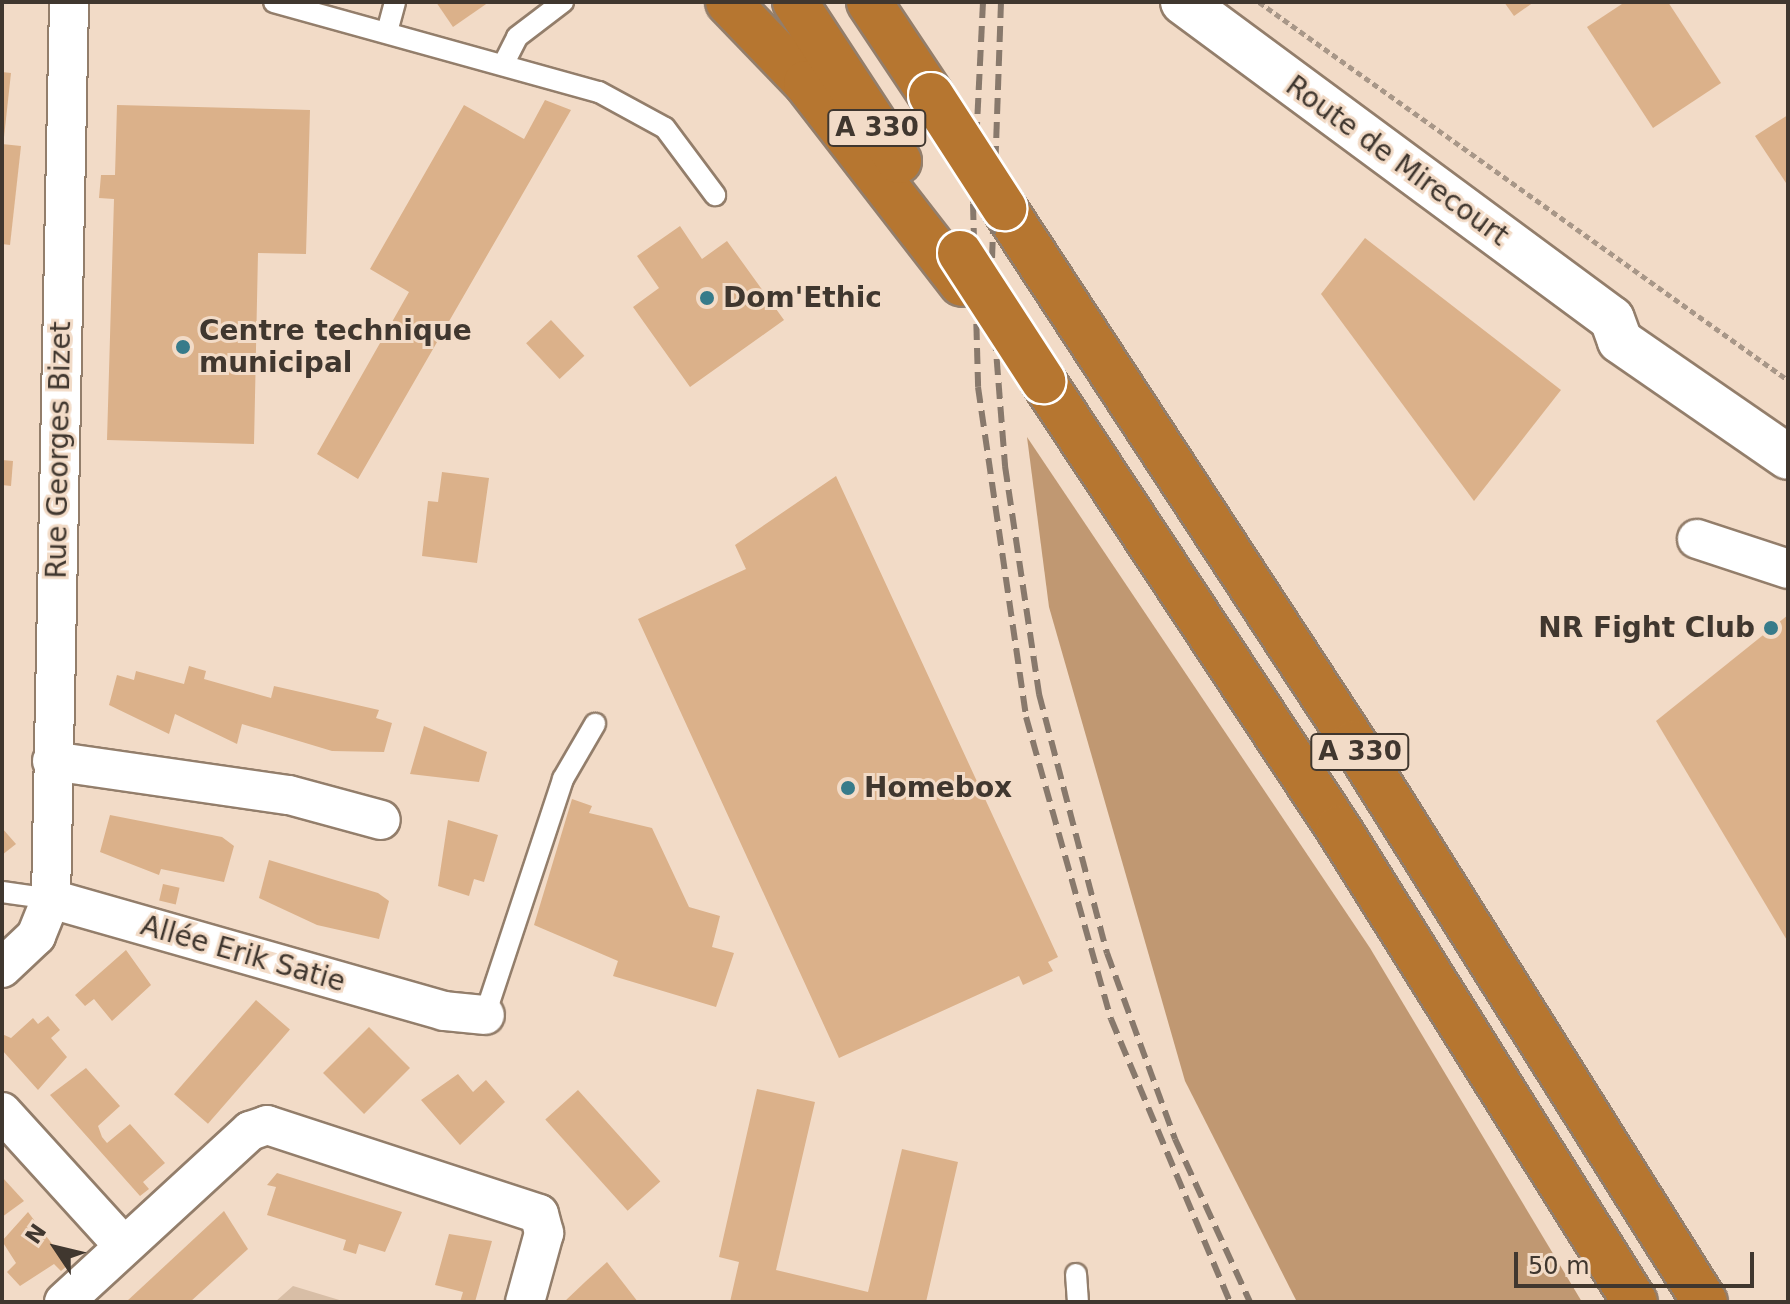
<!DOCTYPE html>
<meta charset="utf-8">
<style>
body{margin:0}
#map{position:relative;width:1790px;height:1304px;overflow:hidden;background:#f2dbc7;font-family:"DejaVu Sans",sans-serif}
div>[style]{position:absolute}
.green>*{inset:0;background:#d8bea6}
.forest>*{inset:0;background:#c09872}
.building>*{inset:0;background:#dbb18a;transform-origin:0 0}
.path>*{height:5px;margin-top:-2.5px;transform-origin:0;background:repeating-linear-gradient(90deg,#a89788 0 6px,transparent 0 10px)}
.roads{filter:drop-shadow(2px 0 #937e6b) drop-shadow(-2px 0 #937e6b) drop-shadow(0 2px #937e6b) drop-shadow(0 -2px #937e6b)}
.lane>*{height:20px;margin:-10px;padding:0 10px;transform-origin:10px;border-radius:10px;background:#fff}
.street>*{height:38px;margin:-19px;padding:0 19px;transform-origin:19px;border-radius:19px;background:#fff}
.secondary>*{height:44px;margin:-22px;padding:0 22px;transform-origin:22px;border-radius:22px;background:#fff}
.highway>*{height:44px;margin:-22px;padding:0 22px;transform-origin:22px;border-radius:22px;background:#b67630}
.rail>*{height:6px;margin-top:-3px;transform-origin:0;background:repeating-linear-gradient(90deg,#88796c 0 16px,transparent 0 24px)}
.bridges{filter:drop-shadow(2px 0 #fff) drop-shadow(-2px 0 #fff) drop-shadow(0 2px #fff) drop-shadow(0 -2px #fff)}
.highway-bridge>*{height:44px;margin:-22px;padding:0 22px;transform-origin:22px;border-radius:22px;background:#b67630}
.dots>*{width:22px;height:22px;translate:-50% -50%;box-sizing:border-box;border:4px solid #f2dbc7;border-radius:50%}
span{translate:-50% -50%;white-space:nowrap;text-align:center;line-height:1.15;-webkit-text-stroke:6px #f2dbc7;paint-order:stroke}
.shield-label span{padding:2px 6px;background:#f2dbc7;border:2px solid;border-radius:6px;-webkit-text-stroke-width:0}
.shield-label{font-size:26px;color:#40372f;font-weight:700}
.street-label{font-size:28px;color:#40372f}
.poi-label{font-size:28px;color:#40372f;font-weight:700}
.left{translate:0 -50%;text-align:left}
.right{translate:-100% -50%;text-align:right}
.frame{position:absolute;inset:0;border:4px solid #40372f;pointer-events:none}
.north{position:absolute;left:16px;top:1208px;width:80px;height:80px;-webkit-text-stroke:6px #f2dbc7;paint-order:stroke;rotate:305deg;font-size:22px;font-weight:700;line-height:32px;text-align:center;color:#40372f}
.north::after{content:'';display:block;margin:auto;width:28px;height:36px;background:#40372f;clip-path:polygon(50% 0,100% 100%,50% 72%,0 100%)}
.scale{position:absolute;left:1514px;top:1252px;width:240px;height:36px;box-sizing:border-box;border:4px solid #40372f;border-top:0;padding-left:10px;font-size:24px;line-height:28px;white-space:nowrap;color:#40372f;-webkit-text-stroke:6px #f2dbc7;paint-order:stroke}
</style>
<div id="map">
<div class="green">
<div style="clip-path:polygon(293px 1286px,346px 1302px,275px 1302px)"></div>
</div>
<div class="forest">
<div style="clip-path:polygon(1027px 437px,1370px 948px,1582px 1302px,1297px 1302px,1185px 1081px,1049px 607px)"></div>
</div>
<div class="building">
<div style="clip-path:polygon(436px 2px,489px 2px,453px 27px)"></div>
<div style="clip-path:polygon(1504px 2px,1534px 2px,1514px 16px)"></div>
<div style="clip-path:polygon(1625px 2px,1668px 2px,1721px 83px,1653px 128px,1587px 27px)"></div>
<div style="clip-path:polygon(2px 72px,11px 73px,4px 137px,2px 136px)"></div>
<div style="clip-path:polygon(545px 100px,571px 110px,358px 479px,317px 454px,409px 292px,370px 269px,464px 105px,524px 139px)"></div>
<div style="clip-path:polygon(117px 105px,310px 110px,306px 254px,258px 253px,254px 444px,107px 440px,114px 199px,99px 198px,101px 175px,115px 175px)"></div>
<div style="clip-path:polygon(1788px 115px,1788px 186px,1755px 136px)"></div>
<div style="clip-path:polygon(2px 144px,21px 146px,10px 245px,2px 244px)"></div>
<div style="clip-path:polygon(680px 226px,702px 259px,727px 241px,784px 320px,690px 387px,633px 307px,659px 288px,637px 256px)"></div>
<div style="clip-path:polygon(1365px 238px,1561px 390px,1474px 501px,1321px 294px)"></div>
<div style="left:551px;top:320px;width:49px;height:34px;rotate:47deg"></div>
<div style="clip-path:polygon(2px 460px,13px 461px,11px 486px,2px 485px)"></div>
<div style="clip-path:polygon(442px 472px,489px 478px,477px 563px,422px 556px,428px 501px,438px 502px)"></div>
<div style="clip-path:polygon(836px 476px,1058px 957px,1048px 962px,1053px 971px,1023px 985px,1019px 976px,839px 1058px,638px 619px,746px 569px,735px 545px)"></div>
<div style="clip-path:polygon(1788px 615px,1788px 942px,1656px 721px)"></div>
<div style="clip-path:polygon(189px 666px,206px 671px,204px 679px,271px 698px,274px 686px,379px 710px,376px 718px,392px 723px,384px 752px,332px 751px,242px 724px,237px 744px,175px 714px,169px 734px,109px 705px,117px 675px,134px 680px,136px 671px,184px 684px)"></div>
<div style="clip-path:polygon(424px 726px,487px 752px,479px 782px,410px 774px)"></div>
<div style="clip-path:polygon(572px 799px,592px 806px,589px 813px,652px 828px,689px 907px,720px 916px,712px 947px,734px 953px,716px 1007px,613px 976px,618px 961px,534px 925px)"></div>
<div style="clip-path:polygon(110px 815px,222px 837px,234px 846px,224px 882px,161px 869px,159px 875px,100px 852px)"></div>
<div style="clip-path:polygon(448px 820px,498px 835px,484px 882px,474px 879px,469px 896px,438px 886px)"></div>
<div style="clip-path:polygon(2px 828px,16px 844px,2px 855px)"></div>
<div style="clip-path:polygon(269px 860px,378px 893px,389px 901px,379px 939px,317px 925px,259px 898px)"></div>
<div style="left:163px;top:884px;width:17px;height:17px;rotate:13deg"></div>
<div style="clip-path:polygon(126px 950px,151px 985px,112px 1021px,94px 999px,85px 1006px,75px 995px)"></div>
<div style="left:256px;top:1000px;width:45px;height:125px;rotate:41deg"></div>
<div style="clip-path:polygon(48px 1016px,60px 1030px,51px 1038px,67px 1057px,38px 1090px,2px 1050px,2px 1034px,11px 1038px,33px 1018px,38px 1024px)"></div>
<div style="left:369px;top:1027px;width:58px;height:65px;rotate:45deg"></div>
<div style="clip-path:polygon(86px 1068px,120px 1106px,98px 1126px,102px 1137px,107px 1143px,130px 1124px,165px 1163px,143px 1182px,149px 1189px,140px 1196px,50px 1095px)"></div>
<div style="clip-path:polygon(458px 1074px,473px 1092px,486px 1080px,505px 1102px,460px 1145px,421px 1100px)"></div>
<div style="clip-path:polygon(757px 1089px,815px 1102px,776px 1270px,868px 1292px,902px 1149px,958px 1162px,926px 1302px,730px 1302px,739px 1262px,719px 1257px)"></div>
<div style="left:578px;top:1090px;width:123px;height:44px;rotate:48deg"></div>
<div style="clip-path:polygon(277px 1173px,402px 1212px,385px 1252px,359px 1244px,356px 1254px,343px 1250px,346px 1240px,267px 1215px,276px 1187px,267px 1185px)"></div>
<div style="clip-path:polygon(2px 1177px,24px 1201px,2px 1217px)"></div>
<div style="clip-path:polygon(224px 1211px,248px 1249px,190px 1302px,126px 1302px)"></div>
<div style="clip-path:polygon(28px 1212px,68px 1265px,61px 1271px,54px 1264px,20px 1286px,7px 1272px,16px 1263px,2px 1241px)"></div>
<div style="clip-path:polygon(449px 1234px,492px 1241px,475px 1302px,460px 1302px,463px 1292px,435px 1285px)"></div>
<div style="clip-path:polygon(607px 1262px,638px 1302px,564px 1302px,585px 1282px)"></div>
</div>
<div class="path">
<div style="left:1259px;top:2px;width:650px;rotate:35.55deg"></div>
</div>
<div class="roads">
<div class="lane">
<div style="left:274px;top:2px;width:337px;rotate:15.5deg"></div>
<div style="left:599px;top:92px;width:75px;rotate:28.6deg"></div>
<div style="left:665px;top:128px;width:84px;rotate:53.3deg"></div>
<div style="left:387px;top:32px;width:31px;rotate:-75deg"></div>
<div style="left:503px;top:65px;width:31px;rotate:-63deg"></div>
<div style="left:517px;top:37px;width:58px;rotate:-37.3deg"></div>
<div style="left:2px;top:892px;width:49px;rotate:8.1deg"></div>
<div style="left:485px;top:1015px;width:249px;rotate:-71.7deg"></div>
<div style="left:563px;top:779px;width:64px;rotate:-59.8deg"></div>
<div style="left:1076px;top:1274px;width:28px;rotate:86deg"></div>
</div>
<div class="street">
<div style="left:1697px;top:539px;width:96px;rotate:18.2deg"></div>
<div style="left:52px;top:761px;width:239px;rotate:8.2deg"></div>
<div style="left:289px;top:795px;width:95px;rotate:15.2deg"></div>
<div style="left:51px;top:899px;width:409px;rotate:15.9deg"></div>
<div style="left:444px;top:1011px;width:41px;rotate:5.6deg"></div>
<div style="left:2px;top:968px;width:47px;rotate:-43.3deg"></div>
<div style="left:36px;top:936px;width:40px;rotate:-68deg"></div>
<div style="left:51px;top:899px;width:897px;rotate:-88.85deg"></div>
<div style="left:2px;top:1112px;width:181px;rotate:47.7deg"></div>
<div style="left:64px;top:1302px;width:253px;rotate:-42.6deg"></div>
<div style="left:250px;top:1131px;width:18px;rotate:-19deg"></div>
<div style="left:267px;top:1125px;width:286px;rotate:18.1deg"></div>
<div style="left:539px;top:1214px;width:20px;rotate:75deg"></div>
<div style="left:544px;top:1233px;width:72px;rotate:105.4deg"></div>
</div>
<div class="secondary">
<div style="left:1183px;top:2px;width:533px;rotate:36.46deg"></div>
<div style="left:1612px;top:319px;width:23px;rotate:70deg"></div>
<div style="left:1620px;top:341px;width:204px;rotate:34.6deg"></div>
</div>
<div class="highway">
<div style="left:728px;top:2px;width:112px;rotate:46.1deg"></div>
<div style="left:806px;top:83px;width:254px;rotate:52.2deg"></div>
<div style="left:795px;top:2px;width:190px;rotate:56.8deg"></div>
<div style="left:869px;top:2px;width:112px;rotate:56.3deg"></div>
<div style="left:1004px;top:208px;width:639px;rotate:56.81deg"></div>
<div style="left:1354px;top:743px;width:660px;rotate:57.88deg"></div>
<div style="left:1043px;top:381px;width:536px;rotate:56.58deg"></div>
<div style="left:1338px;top:828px;width:559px;rotate:57.93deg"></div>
</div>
</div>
<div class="rail">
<div style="left:983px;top:2px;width:202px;rotate:92.8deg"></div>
<div style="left:973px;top:204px;width:183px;rotate:88.4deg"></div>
<div style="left:978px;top:387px;width:333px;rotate:81.7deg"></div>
<div style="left:1026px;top:717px;width:314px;rotate:74.3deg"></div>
<div style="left:1111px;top:1019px;width:307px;rotate:67.2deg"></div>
<div style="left:1001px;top:2px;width:285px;rotate:92deg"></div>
<div style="left:991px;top:287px;width:180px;rotate:85.5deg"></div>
<div style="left:1005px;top:466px;width:231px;rotate:81.5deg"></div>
<div style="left:1039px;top:694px;width:268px;rotate:75.3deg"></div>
<div style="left:1107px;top:953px;width:198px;rotate:69.9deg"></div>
<div style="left:1175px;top:1139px;width:179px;rotate:65.3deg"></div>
</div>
<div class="bridges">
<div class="highway-bridge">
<div style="left:931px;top:95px;width:135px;rotate:57.1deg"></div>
<div style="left:960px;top:253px;width:153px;rotate:57deg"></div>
</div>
</div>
<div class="dots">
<div style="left:707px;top:298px;background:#377b8a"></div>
<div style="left:183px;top:347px;background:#377b8a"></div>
<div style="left:1771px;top:628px;background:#377b8a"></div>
<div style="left:848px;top:788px;background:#377b8a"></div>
</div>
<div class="shield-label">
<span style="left:877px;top:128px">A 330</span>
<span style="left:1360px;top:752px">A 330</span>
</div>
<div class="street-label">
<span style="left:1397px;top:161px;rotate:36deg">Route de Mirecourt</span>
<span style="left:59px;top:450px;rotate:-89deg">Rue Georges Bizet</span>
<span style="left:243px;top:954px;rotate:16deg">Allée Erik Satie</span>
</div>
<div class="poi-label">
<span class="left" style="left:723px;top:298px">Dom'Ethic</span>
<span class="left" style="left:199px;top:347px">Centre technique<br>municipal</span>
<span class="right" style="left:1755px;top:628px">NR Fight Club</span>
<span class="left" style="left:864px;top:788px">Homebox</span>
</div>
<div class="frame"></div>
<div class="north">N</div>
<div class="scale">50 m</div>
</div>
